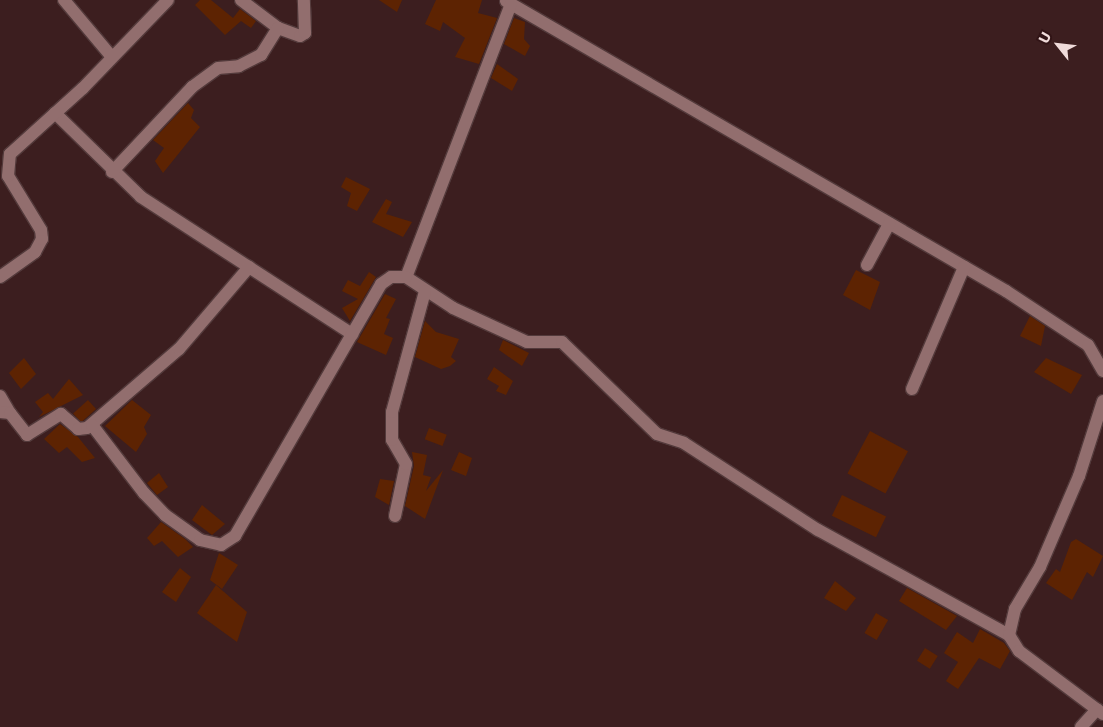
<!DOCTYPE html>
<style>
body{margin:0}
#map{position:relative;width:1103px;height:727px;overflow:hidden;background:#3c1e1f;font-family:Commissioner,sans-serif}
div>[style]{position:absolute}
.building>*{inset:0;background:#5d2302;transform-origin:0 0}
.roads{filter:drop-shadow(1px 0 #533a3b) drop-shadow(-1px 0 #533a3b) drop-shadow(0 1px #533a3b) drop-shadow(0 -1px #533a3b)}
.minor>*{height:12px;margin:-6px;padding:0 6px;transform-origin:6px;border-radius:6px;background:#926e6e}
span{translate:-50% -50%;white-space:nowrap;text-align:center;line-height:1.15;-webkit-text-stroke:4px #311416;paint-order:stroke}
.north{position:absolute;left:1033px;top:20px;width:50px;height:50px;-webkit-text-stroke:4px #311416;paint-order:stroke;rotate:299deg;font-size:14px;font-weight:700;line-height:20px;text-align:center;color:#f0dbda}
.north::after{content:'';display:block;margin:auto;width:18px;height:22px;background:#f0dbda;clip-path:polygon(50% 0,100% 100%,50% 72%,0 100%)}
</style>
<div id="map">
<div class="building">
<div style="clip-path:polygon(200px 0,211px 0,233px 18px,240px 9px,256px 21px,251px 28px,241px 21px,225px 35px,195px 5px)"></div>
<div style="clip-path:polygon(379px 0,402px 0,397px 12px)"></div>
<div style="clip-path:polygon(436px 0,482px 0,478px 13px,497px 18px,479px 64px,455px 57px,465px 38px,443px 22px,440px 31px,425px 24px)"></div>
<div style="clip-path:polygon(514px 18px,525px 22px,524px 39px,530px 46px,525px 56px,504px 44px)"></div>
<div style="clip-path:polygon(497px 64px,518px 79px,512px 91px,491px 78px)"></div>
<div style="clip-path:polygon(188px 103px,194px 110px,191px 118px,200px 127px,163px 173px,155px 161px,164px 148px,153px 140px)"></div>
<div style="clip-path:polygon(346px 177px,370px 189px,357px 211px,347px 206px,351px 193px,341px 187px)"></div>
<div style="clip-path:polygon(386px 199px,392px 202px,386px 214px,412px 222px,403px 237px,372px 222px)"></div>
<div style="clip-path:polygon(856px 270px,880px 282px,870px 310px,843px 295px)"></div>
<div style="clip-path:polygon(369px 272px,376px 277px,350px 321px,342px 308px,358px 299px,342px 291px,348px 280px,360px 286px)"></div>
<div style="clip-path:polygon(385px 294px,396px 299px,386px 318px,390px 319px,384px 334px,393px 338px,386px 355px,357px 342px)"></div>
<div style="clip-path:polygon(1030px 316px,1045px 326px,1041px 346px,1020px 336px)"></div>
<div style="clip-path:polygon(425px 321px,436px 332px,459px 339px,451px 357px,456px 361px,450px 366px,441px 369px,415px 357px)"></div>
<div style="clip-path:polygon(503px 340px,529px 353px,522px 366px,499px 350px)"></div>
<div style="clip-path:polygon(24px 358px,36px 374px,21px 389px,9px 373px)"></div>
<div style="clip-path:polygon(1046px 358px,1082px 375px,1071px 394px,1034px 372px)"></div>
<div style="clip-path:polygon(494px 367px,513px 381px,506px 395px,496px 391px,499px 386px,487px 379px)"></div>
<div style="clip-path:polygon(69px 379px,83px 395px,39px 417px,43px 412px,35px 402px,48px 393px,53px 399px)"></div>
<div style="left:88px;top:400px;width:12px;height:20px;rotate:48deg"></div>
<div style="clip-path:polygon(132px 400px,151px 415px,144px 427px,147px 434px,136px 452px,105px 426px)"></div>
<div style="clip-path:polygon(60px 424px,78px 437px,95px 458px,82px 462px,67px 447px,59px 453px,44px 439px)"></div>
<div style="left:429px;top:428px;width:19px;height:12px;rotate:21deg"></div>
<div style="left:870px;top:431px;width:43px;height:48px;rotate:28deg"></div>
<div style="clip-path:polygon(412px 452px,427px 455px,423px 475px,431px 477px,426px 491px,443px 470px,425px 519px,405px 506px,414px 466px)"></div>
<div style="clip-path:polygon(459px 452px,472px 458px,466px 476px,451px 470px)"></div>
<div style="clip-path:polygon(159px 473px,168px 487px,157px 495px,147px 483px)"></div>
<div style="clip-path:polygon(380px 479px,394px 481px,389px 505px,375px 497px)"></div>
<div style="left:842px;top:495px;width:49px;height:23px;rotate:26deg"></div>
<div style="clip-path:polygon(202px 505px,225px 524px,212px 535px,192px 520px)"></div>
<div style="clip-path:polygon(161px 522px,185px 539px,193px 547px,178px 557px,162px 541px,154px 546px,147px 538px)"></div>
<div style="clip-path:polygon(1076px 539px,1103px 556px,1093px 577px,1087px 572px,1072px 600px,1046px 583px,1056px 569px,1060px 572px,1071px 542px)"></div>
<div style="clip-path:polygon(219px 553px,238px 565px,222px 589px,210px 580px)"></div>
<div style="clip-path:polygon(180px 568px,191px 577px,176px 602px,162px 592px)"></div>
<div style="clip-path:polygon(835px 581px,856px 598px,846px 611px,824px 598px)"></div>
<div style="clip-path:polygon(216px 585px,247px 612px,237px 642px,197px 613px)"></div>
<div style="clip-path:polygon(907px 588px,957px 616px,946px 630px,899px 601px)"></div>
<div style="left:876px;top:613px;width:14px;height:23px;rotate:30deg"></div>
<div style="clip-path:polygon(980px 629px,1004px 643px,1010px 651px,1000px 669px,979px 658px,958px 689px,946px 681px,958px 662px,944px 653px,957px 632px,973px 643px)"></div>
<div style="left:925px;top:648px;width:15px;height:15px;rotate:32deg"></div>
</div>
<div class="roads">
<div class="minor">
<div style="left:64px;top:0;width:73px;rotate:50deg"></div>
<div style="left:241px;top:0;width:46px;rotate:37.1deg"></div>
<div style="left:278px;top:28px;width:23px;rotate:20deg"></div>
<div style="left:300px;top:36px;width:6px;rotate:-31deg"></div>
<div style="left:305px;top:33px;width:33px;rotate:-92deg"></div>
<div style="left:506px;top:1px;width:578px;rotate:30.11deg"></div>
<div style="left:1006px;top:291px;width:98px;rotate:33.4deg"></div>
<div style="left:1088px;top:345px;width:30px;rotate:60deg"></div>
<div style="left:511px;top:4px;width:292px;rotate:111deg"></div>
<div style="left:406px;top:277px;width:56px;rotate:33.4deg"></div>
<div style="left:453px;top:308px;width:81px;rotate:24.7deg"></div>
<div style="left:527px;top:342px;width:35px"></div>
<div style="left:562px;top:342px;width:132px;rotate:44.1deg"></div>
<div style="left:657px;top:434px;width:28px;rotate:18deg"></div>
<div style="left:684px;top:443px;width:160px;rotate:33deg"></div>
<div style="left:818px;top:530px;width:218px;rotate:28.8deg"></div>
<div style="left:55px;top:113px;width:120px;rotate:44.3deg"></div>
<div style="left:141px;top:197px;width:252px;rotate:33deg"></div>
<div style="left:112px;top:172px;width:117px;rotate:-46.7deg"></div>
<div style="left:192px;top:87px;width:32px;rotate:-36deg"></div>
<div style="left:218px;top:68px;width:21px;rotate:-5deg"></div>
<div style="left:239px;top:66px;width:25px;rotate:-27deg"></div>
<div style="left:261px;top:55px;width:32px;rotate:-58deg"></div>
<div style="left:867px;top:265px;width:47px;rotate:-61.8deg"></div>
<div style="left:0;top:277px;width:43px;rotate:-35.5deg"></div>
<div style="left:35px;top:252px;width:15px;rotate:-62deg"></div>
<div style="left:42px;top:239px;width:9px;rotate:-96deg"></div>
<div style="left:41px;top:230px;width:63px;rotate:-121.4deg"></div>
<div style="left:8px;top:176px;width:22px;rotate:-85deg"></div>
<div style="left:10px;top:154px;width:98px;rotate:-42.1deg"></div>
<div style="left:83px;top:88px;width:122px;rotate:-46deg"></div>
<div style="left:912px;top:389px;width:133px;rotate:-66.9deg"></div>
<div style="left:0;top:396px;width:20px;rotate:60deg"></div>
<div style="left:1103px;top:401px;width:79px;rotate:107.7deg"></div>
<div style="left:1079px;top:476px;width:99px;rotate:113.2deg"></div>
<div style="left:1040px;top:567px;width:49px;rotate:120.8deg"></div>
<div style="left:1015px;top:609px;width:27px;rotate:103deg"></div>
<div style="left:1009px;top:635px;width:19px;rotate:58deg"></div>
<div style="left:1019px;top:651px;width:105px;rotate:36.9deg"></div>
<div style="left:0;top:412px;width:10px;rotate:6deg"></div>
<div style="left:10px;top:413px;width:28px;rotate:52deg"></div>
<div style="left:27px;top:435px;width:40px;rotate:-32deg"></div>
<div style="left:61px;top:414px;width:23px;rotate:41deg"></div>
<div style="left:78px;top:429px;width:9px;rotate:-6deg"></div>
<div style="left:87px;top:428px;width:121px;rotate:-40.7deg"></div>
<div style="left:179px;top:349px;width:108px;rotate:-49.5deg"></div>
<div style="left:92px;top:425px;width:86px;rotate:52.6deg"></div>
<div style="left:144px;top:493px;width:30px;rotate:46deg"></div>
<div style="left:165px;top:515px;width:43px;rotate:35.5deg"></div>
<div style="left:200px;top:540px;width:22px;rotate:13deg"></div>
<div style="left:221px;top:545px;width:17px;rotate:-33deg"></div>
<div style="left:235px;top:536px;width:291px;rotate:-59.9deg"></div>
<div style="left:381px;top:284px;width:12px;rotate:-35deg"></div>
<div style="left:391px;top:277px;width:15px"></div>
<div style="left:395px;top:516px;width:53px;rotate:-78.1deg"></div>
<div style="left:406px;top:464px;width:28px;rotate:-120deg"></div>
<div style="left:392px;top:440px;width:28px;rotate:-90deg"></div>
<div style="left:392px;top:412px;width:125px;rotate:-74.7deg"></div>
<div style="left:1081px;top:727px;width:24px;rotate:-48deg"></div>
</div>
</div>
<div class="north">U</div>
</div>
